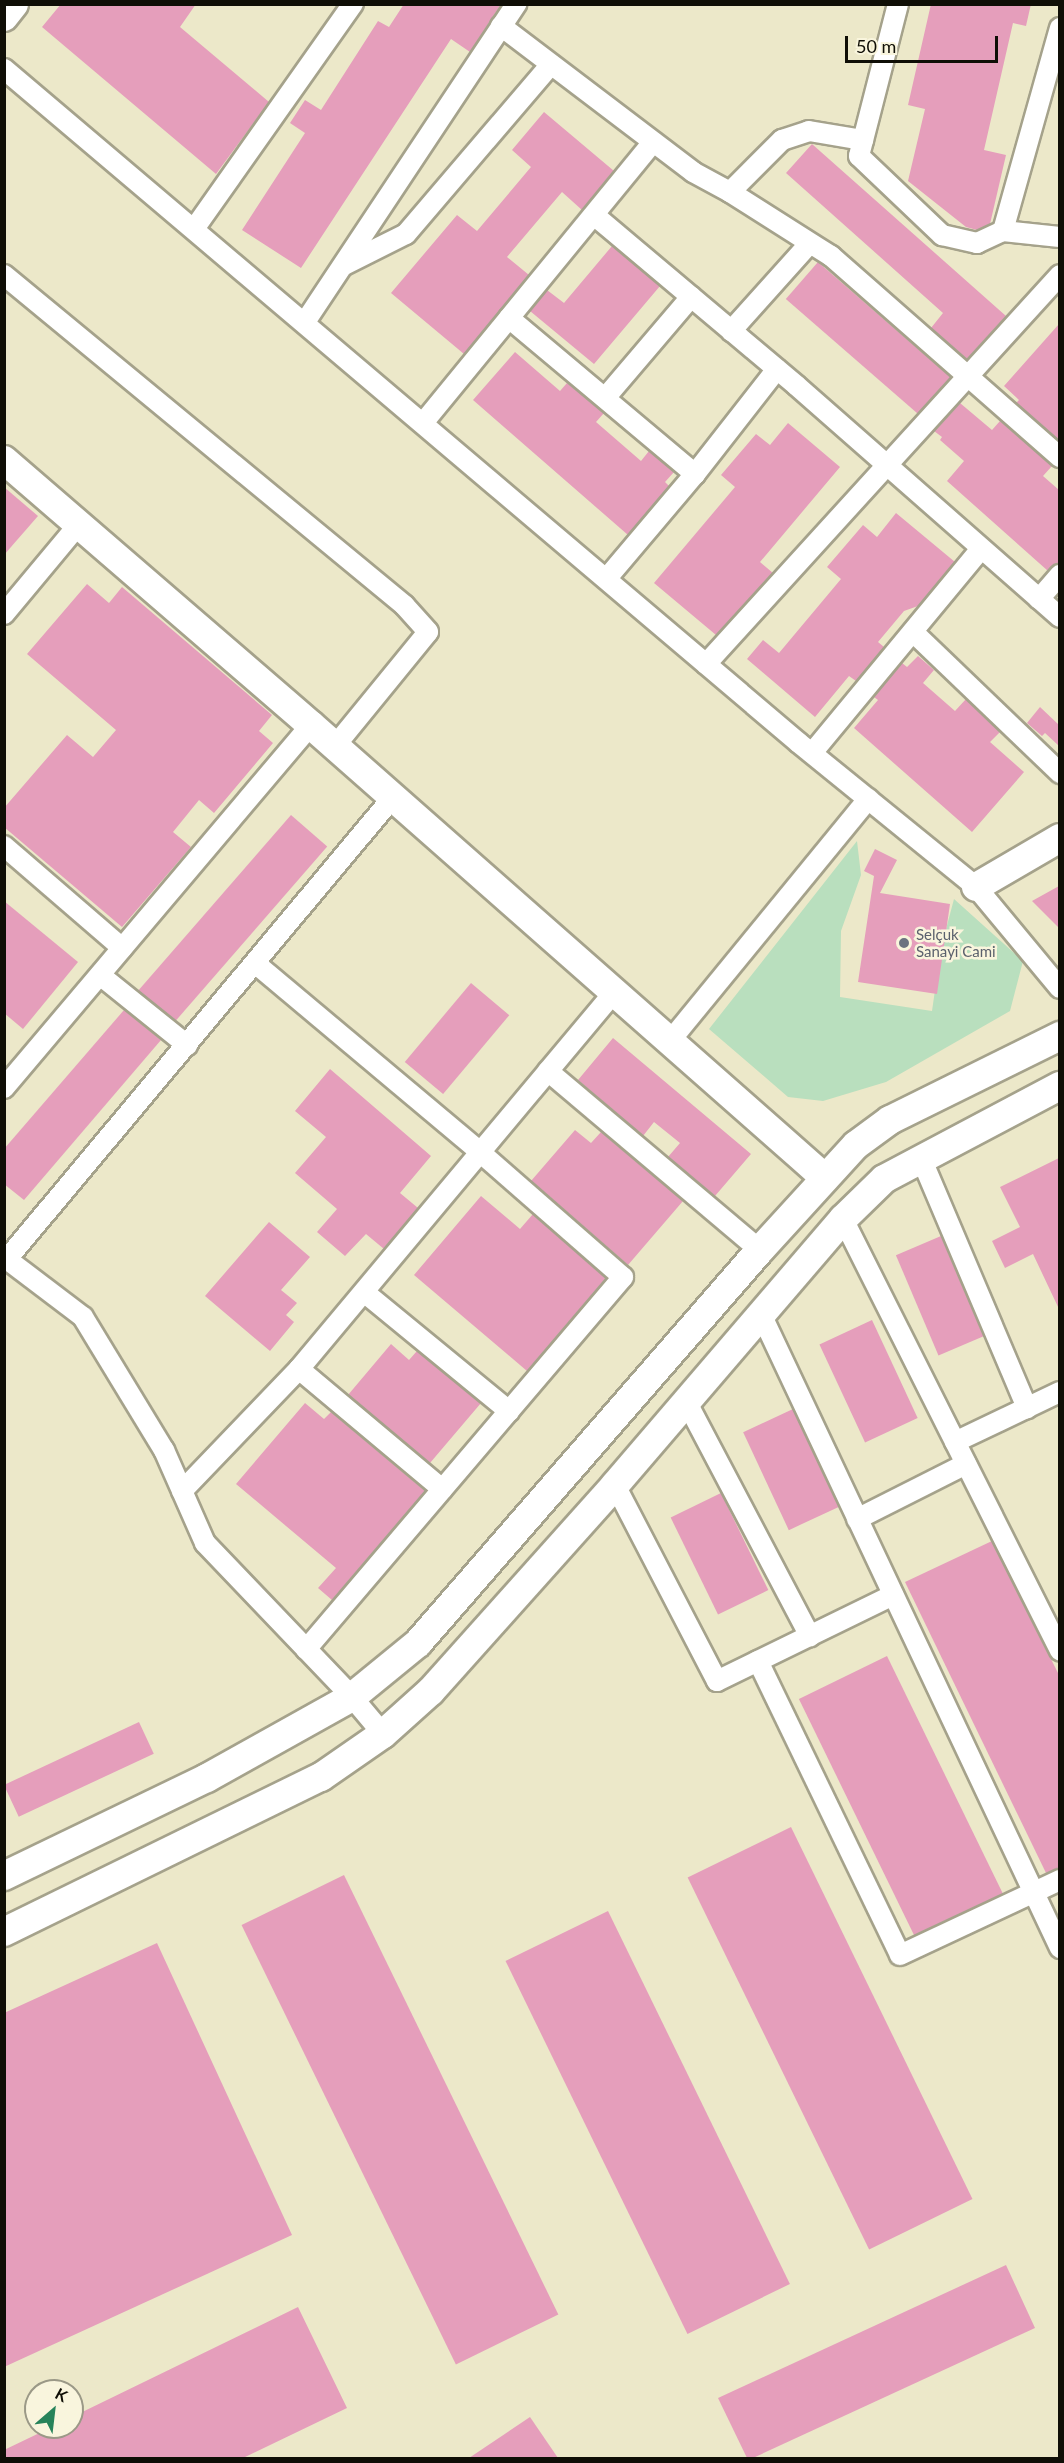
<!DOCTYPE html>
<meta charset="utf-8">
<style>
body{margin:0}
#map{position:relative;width:1064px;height:2463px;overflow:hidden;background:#f9f5dd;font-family:Lato,sans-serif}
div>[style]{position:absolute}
.built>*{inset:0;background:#ece8c9}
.green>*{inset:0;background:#b9dfbe}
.building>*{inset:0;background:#e59ebb;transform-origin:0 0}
.roads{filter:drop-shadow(2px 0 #a5a28b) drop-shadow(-2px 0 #a5a28b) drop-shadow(0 2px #a5a28b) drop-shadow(0 -2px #a5a28b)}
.street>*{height:20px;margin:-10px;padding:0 10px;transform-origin:10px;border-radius:10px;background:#fff}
.secondary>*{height:28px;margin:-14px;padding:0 14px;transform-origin:14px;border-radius:14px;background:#fff}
.dots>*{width:16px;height:16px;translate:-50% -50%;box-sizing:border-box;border:3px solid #f9f5dd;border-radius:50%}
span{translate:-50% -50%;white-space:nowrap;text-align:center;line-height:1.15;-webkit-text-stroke:5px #f9f5dd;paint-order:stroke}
.worship-label{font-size:15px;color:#5b616d}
.left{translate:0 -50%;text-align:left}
.frame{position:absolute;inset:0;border:6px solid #0f0e06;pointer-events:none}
.north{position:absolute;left:24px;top:2379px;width:60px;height:60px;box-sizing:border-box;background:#f9f5dd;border:2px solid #9b9987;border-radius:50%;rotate:28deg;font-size:16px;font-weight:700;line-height:24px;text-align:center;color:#0f0e06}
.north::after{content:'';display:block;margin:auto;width:21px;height:27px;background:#27835a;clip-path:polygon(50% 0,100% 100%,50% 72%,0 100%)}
.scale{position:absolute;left:845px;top:36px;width:153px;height:27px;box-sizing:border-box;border:3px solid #0f0e06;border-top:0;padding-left:8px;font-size:18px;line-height:21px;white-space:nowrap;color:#0f0e06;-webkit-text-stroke:4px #f9f5dd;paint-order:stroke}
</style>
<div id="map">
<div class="built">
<div style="clip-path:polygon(evenodd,5px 5px,1059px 5px,1059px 2458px,5px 2458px,5px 5px,36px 2391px,72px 2391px,72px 2427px,36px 2427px,36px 2391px)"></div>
</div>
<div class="green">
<div style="clip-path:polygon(857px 841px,861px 875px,841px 931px,840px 997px,932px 1011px,941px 948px,954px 899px,1023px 961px,1010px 1011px,886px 1082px,823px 1101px,788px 1097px,709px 1029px)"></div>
</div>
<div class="building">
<div style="clip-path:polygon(61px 4px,196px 4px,180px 27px,269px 102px,216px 174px,42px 27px)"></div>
<div style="clip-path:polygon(404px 4px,501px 4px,470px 52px,451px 39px,301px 268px,242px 230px,305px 133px,290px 123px,305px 100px,321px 110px,378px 21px,389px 27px)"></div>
<div style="clip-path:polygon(931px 4px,1031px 4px,1026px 26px,1013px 23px,984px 150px,1006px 155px,990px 224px,977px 230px,966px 227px,908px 181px,925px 109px,908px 105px)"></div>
<div style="clip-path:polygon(544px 112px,614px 171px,582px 210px,562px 192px,507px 257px,529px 275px,464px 354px,391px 293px,457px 215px,477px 231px,531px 167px,512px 150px)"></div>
<div style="clip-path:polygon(812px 144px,1006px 316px,967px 359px,931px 328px,943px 313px,786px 173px)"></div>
<div style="clip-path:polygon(612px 246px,660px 286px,594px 364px,530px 311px,547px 290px,564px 303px)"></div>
<div style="left:818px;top:262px;width:176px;height:49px;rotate:41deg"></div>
<div style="clip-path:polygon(1059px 324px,1059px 441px,1016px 403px,1019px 400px,1004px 386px)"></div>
<div style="clip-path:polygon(515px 352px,560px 391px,567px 383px,604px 413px,596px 422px,641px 461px,649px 451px,674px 472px,665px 482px,669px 486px,628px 535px,473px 400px)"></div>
<div style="clip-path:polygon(960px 403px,992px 430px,1000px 421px,1052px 466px,1043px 476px,1059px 490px,1059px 563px,1048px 571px,947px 481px,964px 461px,940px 440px,942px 437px,934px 431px)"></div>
<div style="clip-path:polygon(788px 423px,840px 467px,760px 562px,773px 573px,716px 635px,654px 583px,735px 487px,721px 475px,756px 434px,770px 445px)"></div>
<div style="clip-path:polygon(4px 487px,38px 516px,4px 555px)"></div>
<div style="clip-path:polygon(896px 513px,955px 562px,918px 606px,904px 611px,878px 642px,884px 647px,856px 681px,849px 676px,815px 717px,747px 659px,763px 640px,779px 653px,841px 579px,827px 567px,863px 525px,877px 537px)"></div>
<div style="clip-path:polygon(87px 584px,109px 603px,122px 587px,272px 715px,259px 731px,273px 743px,214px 813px,199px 800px,173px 832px,191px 847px,122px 927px,4px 827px,4px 808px,67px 735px,93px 757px,116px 730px,27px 654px)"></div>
<div style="clip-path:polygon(918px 656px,934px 670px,923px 683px,955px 711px,966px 699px,1000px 732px,990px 742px,1024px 772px,972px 832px,854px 728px,878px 700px,874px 697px,902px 663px,907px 667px)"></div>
<div style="clip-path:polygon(1040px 707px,1059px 725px,1059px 746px,1045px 733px,1042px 736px,1027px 723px)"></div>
<div style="left:291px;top:815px;width:48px;height:233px;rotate:41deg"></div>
<div style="clip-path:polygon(875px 849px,897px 860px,880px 893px,950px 904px,937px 994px,858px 982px,874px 876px,864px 871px)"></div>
<div style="clip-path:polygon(1059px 886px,1059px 928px,1032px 901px)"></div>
<div style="clip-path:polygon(4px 901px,78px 962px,23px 1029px,4px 1013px)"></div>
<div style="left:471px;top:983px;width:50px;height:103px;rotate:40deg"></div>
<div style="clip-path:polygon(124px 1010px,161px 1040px,24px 1200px,4px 1184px,4px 1149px)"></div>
<div style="clip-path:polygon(613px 1038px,751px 1154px,715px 1196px,668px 1157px,680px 1143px,654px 1122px,643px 1136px,578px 1080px)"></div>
<div style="clip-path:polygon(330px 1069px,431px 1156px,400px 1193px,418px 1208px,384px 1249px,366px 1234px,345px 1256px,317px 1232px,337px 1209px,295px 1173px,326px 1137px,295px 1111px)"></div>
<div style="clip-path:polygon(575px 1130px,591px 1143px,601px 1132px,683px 1201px,628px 1265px,531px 1181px)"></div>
<div style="clip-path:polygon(1059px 1158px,1059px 1309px,1033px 1254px,1005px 1268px,992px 1241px,1020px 1227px,1000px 1187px)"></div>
<div style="clip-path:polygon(481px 1196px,520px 1229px,533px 1214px,606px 1278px,527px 1371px,414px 1275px)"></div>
<div style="clip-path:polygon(269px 1222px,310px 1257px,281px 1290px,297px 1303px,286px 1315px,294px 1322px,270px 1351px,205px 1296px)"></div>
<div style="left:941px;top:1236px;width:109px;height:49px;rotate:67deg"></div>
<div style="left:872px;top:1320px;width:108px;height:58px;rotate:65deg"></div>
<div style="clip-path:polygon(391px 1344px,409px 1360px,417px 1351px,481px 1403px,430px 1463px,348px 1395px)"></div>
<div style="clip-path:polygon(305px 1403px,324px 1419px,331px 1412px,425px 1491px,332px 1600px,318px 1588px,336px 1568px,236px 1484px)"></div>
<div style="left:793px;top:1409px;width:108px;height:55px;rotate:65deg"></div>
<div style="left:721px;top:1493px;width:108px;height:56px;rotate:64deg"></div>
<div style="clip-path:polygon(992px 1541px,1059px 1675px,1059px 1868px,1046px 1873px,905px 1582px)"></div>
<div style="left:887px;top:1656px;width:265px;height:98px;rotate:64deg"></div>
<div style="left:139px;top:1722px;width:35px;height:149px;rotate:65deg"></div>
<div style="left:791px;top:1827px;width:414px;height:115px;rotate:64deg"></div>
<div style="left:344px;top:1875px;width:489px;height:114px;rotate:64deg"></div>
<div style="left:608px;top:1911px;width:415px;height:114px;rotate:64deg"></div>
<div style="clip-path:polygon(157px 1943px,292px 2235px,4px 2367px,4px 2013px)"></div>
<div style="clip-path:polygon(1006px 2265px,1035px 2328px,753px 2458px,747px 2458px,718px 2398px)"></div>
<div style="clip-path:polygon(298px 2307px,347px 2408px,243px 2458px,4px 2458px,4px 2450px,52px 2427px,72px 2427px,72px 2417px)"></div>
<div style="clip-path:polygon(530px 2417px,558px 2458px,469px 2458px)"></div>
</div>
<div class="roads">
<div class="street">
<div style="left:898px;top:4px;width:157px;rotate:104.4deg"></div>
<div style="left:859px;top:156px;width:115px;rotate:43.6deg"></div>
<div style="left:942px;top:235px;width:36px;rotate:13deg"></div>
<div style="left:977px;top:243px;width:29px;rotate:-25deg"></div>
<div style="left:501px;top:26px;width:241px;rotate:37.2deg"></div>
<div style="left:693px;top:172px;width:42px;rotate:28.4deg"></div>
<div style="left:730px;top:192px;width:74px;rotate:-45deg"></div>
<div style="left:782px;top:140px;width:28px;rotate:-18deg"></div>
<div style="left:809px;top:131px;width:55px;rotate:9.5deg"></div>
<div style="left:1060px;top:28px;width:211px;rotate:105.7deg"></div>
<div style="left:1003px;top:231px;width:57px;rotate:6deg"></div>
<div style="left:4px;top:69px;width:1042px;rotate:40.29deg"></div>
<div style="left:799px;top:743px;width:228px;rotate:39.1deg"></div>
<div style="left:976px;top:887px;width:131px;rotate:50.3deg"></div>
<div style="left:730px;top:192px;width:120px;rotate:32.4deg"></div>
<div style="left:831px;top:256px;width:305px;rotate:41.3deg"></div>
<div style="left:594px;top:215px;width:265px;rotate:40.1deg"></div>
<div style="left:797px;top:386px;width:350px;rotate:41.3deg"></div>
<div style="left:194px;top:229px;width:276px;rotate:-54.8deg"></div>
<div style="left:344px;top:265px;width:69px;rotate:-26.6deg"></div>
<div style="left:406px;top:234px;width:223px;rotate:-49.5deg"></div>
<div style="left:4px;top:275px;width:519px;rotate:39.52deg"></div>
<div style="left:404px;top:605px;width:36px;rotate:48deg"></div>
<div style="left:428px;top:632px;width:147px;rotate:129.2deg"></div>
<div style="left:509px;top:318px;width:243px;rotate:40deg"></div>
<div style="left:305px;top:322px;width:382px;rotate:-56.4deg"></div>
<div style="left:731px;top:331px;width:118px;rotate:-48.1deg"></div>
<div style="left:605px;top:398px;width:133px;rotate:-49.6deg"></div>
<div style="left:423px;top:423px;width:363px;rotate:-50.7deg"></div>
<div style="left:607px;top:578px;width:136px;rotate:-49.8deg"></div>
<div style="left:695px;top:474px;width:133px;rotate:-52deg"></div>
<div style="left:1039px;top:599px;width:32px;rotate:-49deg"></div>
<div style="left:4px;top:614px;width:117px;rotate:-50.2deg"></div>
<div style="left:913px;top:632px;width:204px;rotate:43.8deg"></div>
<div style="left:706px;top:664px;width:526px;rotate:-47.7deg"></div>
<div style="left:812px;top:753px;width:265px;rotate:-50.4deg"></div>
<div style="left:4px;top:846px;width:156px;rotate:40.8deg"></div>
<div style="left:255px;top:963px;width:294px;rotate:40deg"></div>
<div style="left:480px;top:1152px;width:190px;rotate:41.2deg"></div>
<div style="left:623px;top:1277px;width:489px;rotate:130.4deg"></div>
<div style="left:100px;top:975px;width:112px;rotate:38.8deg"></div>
<div style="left:670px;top:1041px;width:313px;rotate:-50.7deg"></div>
<div style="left:548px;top:1071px;width:277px;rotate:40.2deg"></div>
<div style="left:4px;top:1088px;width:475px;rotate:-49.8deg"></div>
<div style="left:921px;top:1158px;width:272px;rotate:67deg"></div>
<div style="left:843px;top:1219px;width:483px;rotate:63.3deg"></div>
<div style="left:4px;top:1257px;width:99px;rotate:37.2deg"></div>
<div style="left:83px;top:1317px;width:156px;rotate:58.7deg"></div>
<div style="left:164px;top:1450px;width:102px;rotate:66.2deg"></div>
<div style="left:205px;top:1543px;width:213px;rotate:46.3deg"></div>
<div style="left:352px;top:1697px;width:48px;rotate:50deg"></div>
<div style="left:7px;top:1259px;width:602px;rotate:-50.12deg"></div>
<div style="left:364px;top:1292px;width:188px;rotate:39.4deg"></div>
<div style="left:761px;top:1314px;width:701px;rotate:64.75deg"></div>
<div style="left:299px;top:1369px;width:187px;rotate:40deg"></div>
<div style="left:686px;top:1401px;width:266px;rotate:62.2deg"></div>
<div style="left:955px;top:1442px;width:116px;rotate:-25.5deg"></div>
<div style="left:615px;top:1485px;width:221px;rotate:62.5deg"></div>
<div style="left:717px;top:1681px;width:196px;rotate:-26deg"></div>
<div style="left:182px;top:1491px;width:169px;rotate:-46.2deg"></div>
<div style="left:299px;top:1369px;width:491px;rotate:-50.1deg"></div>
<div style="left:857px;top:1519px;width:122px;rotate:-26.8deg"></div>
<div style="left:758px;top:1661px;width:326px;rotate:64.2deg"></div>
<div style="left:900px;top:1955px;width:177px;rotate:-25.1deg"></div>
</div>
<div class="secondary">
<div style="left:4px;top:17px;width:16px;rotate:-52deg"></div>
<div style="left:4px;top:460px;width:406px;rotate:40.8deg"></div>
<div style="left:311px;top:725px;width:685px;rotate:41.39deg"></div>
<div style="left:976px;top:887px;width:97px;rotate:-30.3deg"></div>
<div style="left:4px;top:1876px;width:225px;rotate:-25.8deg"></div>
<div style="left:207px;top:1778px;width:166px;rotate:-29.2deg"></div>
<div style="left:352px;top:1697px;width:85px;rotate:-39.3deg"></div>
<div style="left:418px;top:1643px;width:521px;rotate:-48.97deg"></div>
<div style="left:760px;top:1250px;width:142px;rotate:-47.6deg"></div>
<div style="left:856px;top:1145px;width:42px;rotate:-36.3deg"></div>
<div style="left:890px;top:1120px;width:190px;rotate:-26.3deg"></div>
<div style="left:4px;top:1932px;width:353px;rotate:-26.1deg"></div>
<div style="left:321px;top:1777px;width:75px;rotate:-34.7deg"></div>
<div style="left:383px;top:1734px;width:64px;rotate:-41.9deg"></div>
<div style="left:431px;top:1691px;width:276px;rotate:-48.2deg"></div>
<div style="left:615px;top:1485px;width:350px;rotate:-49.4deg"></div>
<div style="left:843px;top:1219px;width:57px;rotate:-44.3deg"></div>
<div style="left:884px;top:1179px;width:199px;rotate:-27.9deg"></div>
</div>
</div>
<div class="dots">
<div style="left:904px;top:943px;background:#6b7280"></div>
</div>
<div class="worship-label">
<span class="left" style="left:916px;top:943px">Selçuk<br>Sanayi Cami</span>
</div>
<div class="frame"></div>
<div class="north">K</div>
<div class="scale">50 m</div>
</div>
